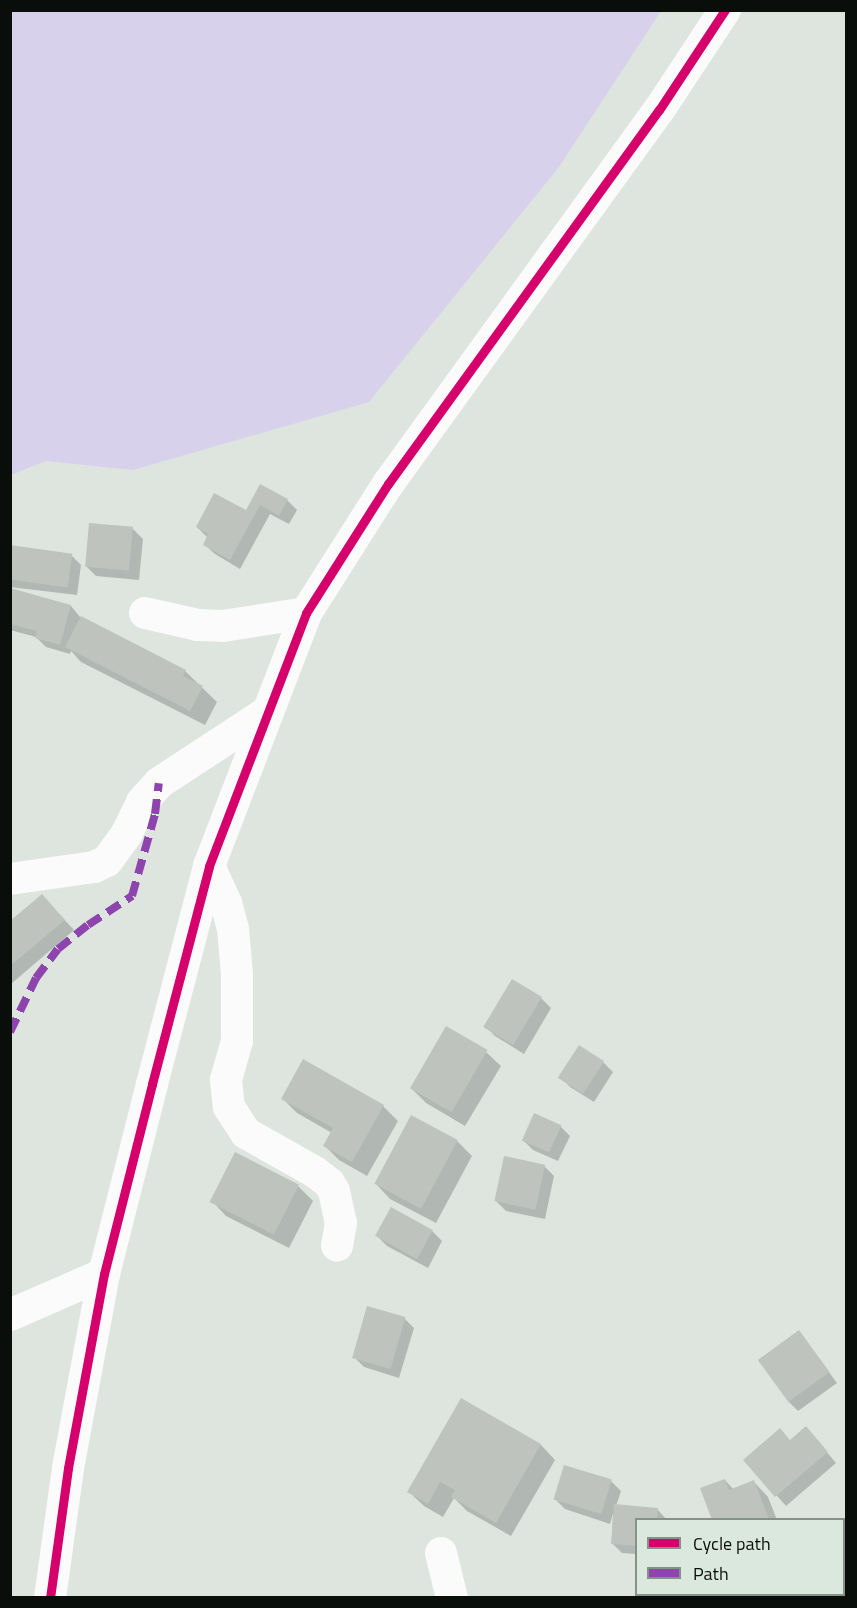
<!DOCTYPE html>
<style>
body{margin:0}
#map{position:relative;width:857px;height:1608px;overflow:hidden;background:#dee5df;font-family:"Titillium Web",sans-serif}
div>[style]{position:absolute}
.green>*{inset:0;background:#d8d1eb}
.shadow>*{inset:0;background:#0003;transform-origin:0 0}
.building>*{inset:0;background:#bec3be;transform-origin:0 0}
.minor>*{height:32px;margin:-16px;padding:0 16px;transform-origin:16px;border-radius:16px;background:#fafbfa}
.quiet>*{height:8px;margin-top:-4px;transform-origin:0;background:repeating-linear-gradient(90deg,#8e44ad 0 15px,transparent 0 23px)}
.cycleway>*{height:9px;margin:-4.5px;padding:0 4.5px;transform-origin:4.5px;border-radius:4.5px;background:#d6006c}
span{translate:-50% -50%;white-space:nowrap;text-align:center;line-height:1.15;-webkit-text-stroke:4.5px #dbe8dd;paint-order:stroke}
.frame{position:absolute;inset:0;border:12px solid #090e0a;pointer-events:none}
.legend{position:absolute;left:635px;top:1518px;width:210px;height:78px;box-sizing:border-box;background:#dbe8dd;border:2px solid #879189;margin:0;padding:8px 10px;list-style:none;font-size:18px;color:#090e0a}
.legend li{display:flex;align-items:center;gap:12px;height:30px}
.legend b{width:30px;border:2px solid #879189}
</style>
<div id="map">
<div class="green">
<div style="clip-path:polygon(11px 10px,661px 10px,661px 11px,559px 167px,369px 402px,133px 470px,46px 461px,11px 475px)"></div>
</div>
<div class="shadow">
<div style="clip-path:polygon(261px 486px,287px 500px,297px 510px,289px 524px,270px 514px,240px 569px,215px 554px,205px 545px,208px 538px,197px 527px,247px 512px)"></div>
<div style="clip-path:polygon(133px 529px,143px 539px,139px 580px,96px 576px,86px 566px)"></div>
<div style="clip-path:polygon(10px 547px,71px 555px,81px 565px,77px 595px,10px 587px)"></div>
<div style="clip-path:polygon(10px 590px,71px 606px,80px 617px,185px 671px,217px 702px,205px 725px,81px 662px,71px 651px,70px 654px,46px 647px,36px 637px,10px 630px)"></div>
<div style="clip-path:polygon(42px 896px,74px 930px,11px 984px,10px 923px)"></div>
<div style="clip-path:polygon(541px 998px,551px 1008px,524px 1054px,495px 1036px,485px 1026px)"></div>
<div style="clip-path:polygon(486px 1052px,501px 1066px,465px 1126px,426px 1103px,411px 1088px)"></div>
<div style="clip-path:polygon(603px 1062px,613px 1072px,594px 1102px,570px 1087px,561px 1077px)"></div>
<div style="clip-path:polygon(283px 1099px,383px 1106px,398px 1121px,367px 1176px,339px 1160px,324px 1145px,332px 1133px,297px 1113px)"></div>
<div style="clip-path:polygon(560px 1126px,570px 1136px,558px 1161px,533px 1150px,523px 1140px)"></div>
<div style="clip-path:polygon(457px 1141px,472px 1156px,436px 1223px,390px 1199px,376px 1184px)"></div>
<div style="clip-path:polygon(236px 1154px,298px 1186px,313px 1201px,289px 1248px,226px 1216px,212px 1201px)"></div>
<div style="clip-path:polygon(544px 1166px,554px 1176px,545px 1219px,506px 1211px,496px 1201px)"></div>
<div style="clip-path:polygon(391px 1209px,432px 1231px,442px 1241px,428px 1268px,387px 1246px,377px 1236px)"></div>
<div style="clip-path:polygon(404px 1318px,414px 1328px,399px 1378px,364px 1367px,354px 1357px)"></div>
<div style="clip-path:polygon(799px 1332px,837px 1383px,798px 1411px,788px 1401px)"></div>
<div style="clip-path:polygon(462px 1400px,541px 1445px,555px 1460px,511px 1536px,467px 1511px,454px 1498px,443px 1517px,424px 1506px,409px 1492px)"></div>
<div style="clip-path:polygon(815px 1438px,836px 1463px,786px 1506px,745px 1460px,791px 1441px)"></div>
<div style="clip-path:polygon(725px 1480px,734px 1490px,754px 1482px,768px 1497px,777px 1520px,714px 1520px)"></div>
<div style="clip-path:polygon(611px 1481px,621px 1491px,616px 1506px,658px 1510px,667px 1520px,636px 1520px,636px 1554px,622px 1553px,612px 1543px,613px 1514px,610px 1524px,565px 1509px,555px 1499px)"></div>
<div style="left:673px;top:1594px;width:49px;height:4px"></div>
</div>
<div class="building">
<div style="clip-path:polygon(260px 484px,288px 499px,279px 516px,260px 505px,230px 560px,203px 545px,208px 534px,196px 527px,214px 493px,246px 510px)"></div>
<div style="left:89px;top:523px;width:44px;height:44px;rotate:5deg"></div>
<div style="left:10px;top:545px;width:63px;height:34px;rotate:8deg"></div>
<div style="clip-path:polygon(10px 588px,71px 605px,60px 645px,35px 638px,37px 631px,10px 624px)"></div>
<div style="clip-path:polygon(81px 616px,186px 670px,183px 676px,203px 686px,190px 711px,65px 647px)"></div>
<div style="clip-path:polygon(42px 894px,65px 920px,10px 966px,10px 921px)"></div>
<div style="left:512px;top:979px;width:35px;height:56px;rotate:31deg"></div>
<div style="left:446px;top:1026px;width:48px;height:72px;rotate:30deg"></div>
<div style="left:579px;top:1045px;width:30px;height:39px;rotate:33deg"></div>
<div style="clip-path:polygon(303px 1059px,384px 1105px,352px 1162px,323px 1146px,333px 1128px,281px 1099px)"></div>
<div style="left:534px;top:1113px;width:30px;height:30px;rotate:24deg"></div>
<div style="left:411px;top:1115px;width:53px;height:78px;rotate:28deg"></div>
<div style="left:235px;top:1152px;width:72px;height:56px;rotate:27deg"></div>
<div style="left:504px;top:1156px;width:42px;height:46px;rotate:12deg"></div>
<div style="left:391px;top:1207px;width:48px;height:33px;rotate:29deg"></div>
<div style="left:367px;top:1306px;width:40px;height:54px;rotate:16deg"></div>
<div style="left:799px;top:1330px;width:52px;height:51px;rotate:54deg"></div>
<div style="clip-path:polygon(461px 1398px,541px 1444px,496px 1523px,451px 1497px,455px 1490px,440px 1482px,428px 1504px,407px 1492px)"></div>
<div style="clip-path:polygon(806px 1426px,828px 1452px,775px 1497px,743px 1460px,780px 1428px,790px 1440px)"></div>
<div style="left:564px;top:1465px;width:50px;height:36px;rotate:17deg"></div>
<div style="clip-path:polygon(725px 1479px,729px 1490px,754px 1480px,769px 1520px,712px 1520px,700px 1488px)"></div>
<div style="clip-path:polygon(614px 1504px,658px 1508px,657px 1520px,636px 1520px,636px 1546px,611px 1544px)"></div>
<div style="left:672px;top:1594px;width:42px;height:4px"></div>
</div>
<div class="minor">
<div style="left:145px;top:613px;width:54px;rotate:12.8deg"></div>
<div style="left:198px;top:625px;width:25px;rotate:2deg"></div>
<div style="left:223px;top:626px;width:84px;rotate:-8.9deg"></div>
<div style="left:209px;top:866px;width:41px;rotate:65.3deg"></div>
<div style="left:226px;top:903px;width:27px;rotate:75deg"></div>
<div style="left:233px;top:929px;width:45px;rotate:84.9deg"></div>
<div style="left:237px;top:974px;width:67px;rotate:90deg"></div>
<div style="left:237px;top:1041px;width:41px;rotate:105.8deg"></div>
<div style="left:226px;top:1080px;width:27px;rotate:84deg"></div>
<div style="left:229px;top:1107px;width:31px;rotate:57deg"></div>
<div style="left:246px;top:1133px;width:79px;rotate:29.5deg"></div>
<div style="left:315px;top:1172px;width:18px;rotate:38deg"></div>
<div style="left:329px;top:1183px;width:9px;rotate:58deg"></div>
<div style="left:334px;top:1191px;width:33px;rotate:78deg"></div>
<div style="left:341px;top:1223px;width:23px;rotate:100deg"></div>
<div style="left:10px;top:879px;width:85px;rotate:-8.1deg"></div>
<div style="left:94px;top:867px;width:14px;rotate:-25deg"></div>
<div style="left:107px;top:861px;width:34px;rotate:-54deg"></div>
<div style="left:127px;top:833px;width:34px;rotate:-64deg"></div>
<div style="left:142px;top:802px;width:25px;rotate:-48deg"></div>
<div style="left:159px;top:783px;width:129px;rotate:-33.3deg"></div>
<div style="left:10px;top:1315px;width:103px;rotate:-23.6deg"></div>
<div style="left:441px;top:1553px;width:46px;rotate:76.3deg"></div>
<div style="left:50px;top:1598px;width:131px;rotate:-82.1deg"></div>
<div style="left:68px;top:1468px;width:197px;rotate:-79.5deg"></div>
<div style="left:104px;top:1274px;width:196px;rotate:-75.8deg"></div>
<div style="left:152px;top:1084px;width:225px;rotate:-75.3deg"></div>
<div style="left:209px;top:866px;width:271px;rotate:-69deg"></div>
<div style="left:306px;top:613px;width:153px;rotate:-57.6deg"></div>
<div style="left:388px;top:484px;width:462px;rotate:-54.1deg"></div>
<div style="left:659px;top:110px;width:120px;rotate:-56.6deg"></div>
</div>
<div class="quiet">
<div style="left:10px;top:1032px;width:60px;rotate:-64.3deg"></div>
<div style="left:36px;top:978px;width:36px;rotate:-53deg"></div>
<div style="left:58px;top:949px;width:38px;rotate:-39deg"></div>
<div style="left:88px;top:925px;width:53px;rotate:-33.4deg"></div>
<div style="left:132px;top:896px;width:85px;rotate:-74.3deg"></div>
<div style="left:155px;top:814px;width:31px;rotate:-83deg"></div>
</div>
<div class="cycleway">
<div style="left:50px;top:1598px;width:131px;rotate:-82.1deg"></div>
<div style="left:68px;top:1468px;width:197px;rotate:-79.5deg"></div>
<div style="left:104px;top:1274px;width:196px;rotate:-75.8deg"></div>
<div style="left:152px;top:1084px;width:225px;rotate:-75.3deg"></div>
<div style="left:209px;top:866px;width:271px;rotate:-69deg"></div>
<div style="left:306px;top:613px;width:153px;rotate:-57.6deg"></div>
<div style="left:388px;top:484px;width:462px;rotate:-54.1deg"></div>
<div style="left:659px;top:110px;width:120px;rotate:-56.6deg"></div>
</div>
<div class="frame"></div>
<ul class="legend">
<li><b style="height:8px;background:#d6006c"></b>Cycle path</li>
<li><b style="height:8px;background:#8e44ad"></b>Path</li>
</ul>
</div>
